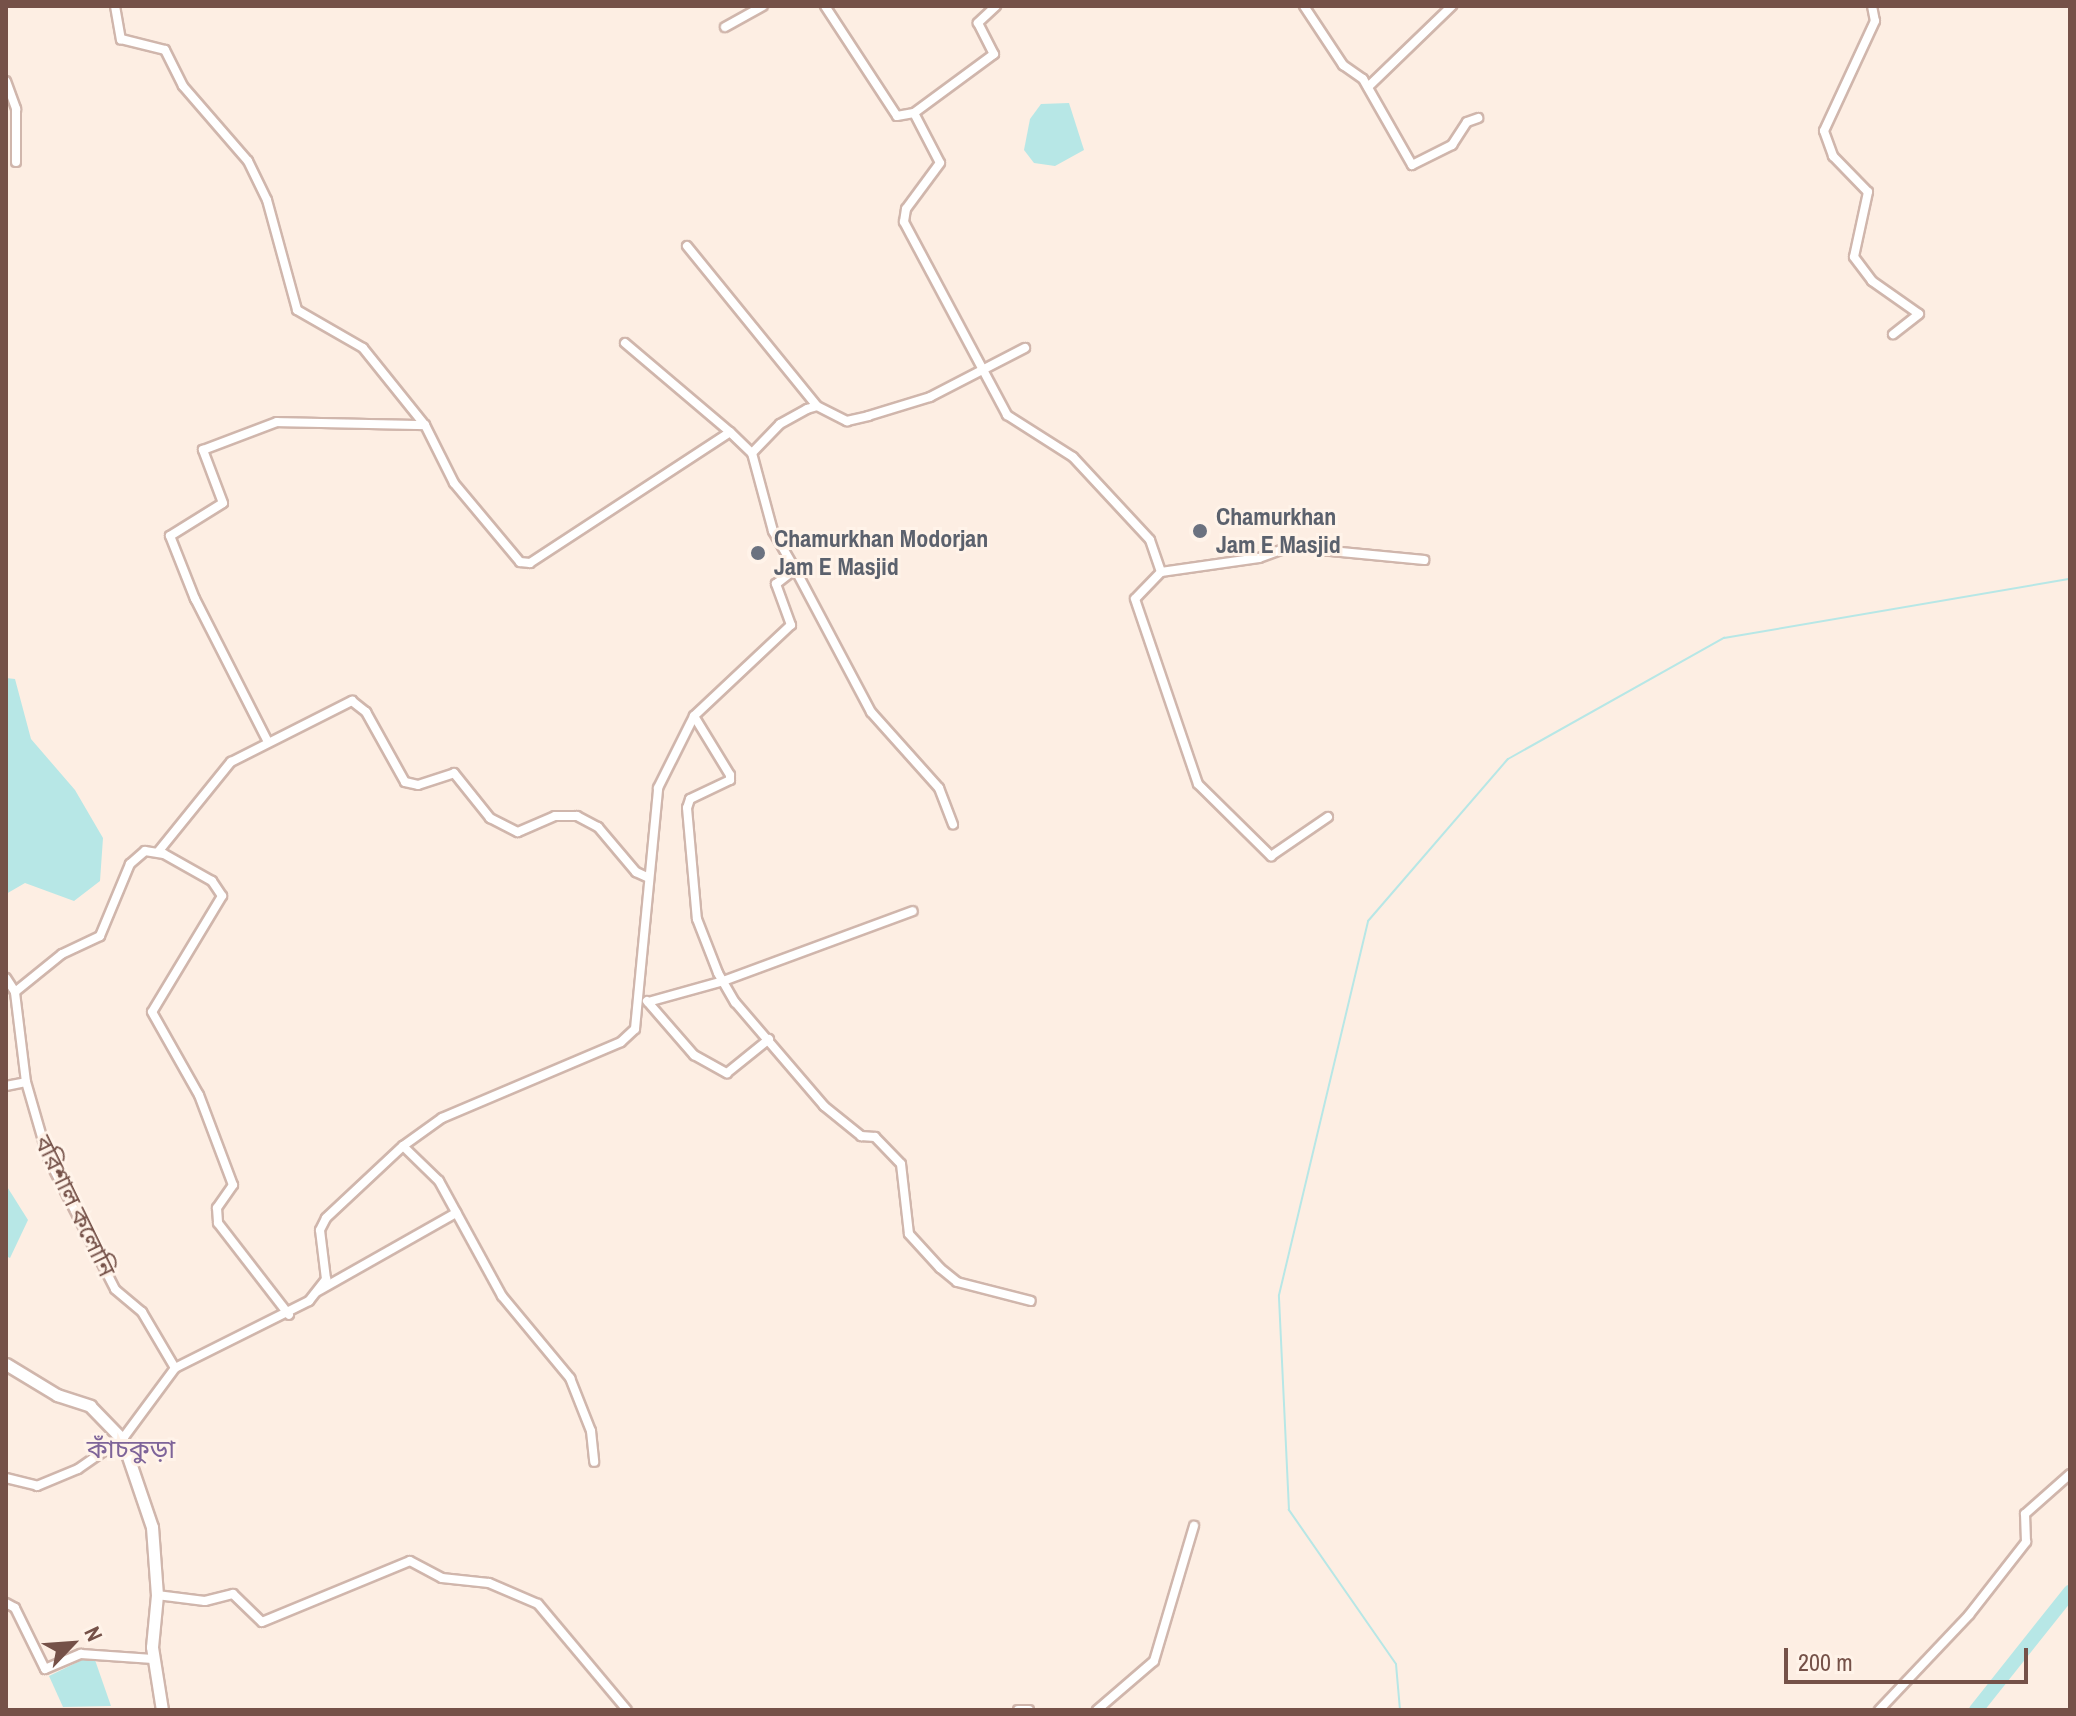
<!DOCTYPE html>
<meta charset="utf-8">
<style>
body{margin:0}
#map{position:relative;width:2076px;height:1716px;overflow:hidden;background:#fdeee3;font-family:"Archivo Narrow","Noto Sans Bengali",sans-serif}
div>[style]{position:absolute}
.water>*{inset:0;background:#b7e7e6}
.stream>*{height:2px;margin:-1px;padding:0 1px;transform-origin:1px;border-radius:1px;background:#b7e7e6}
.river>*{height:14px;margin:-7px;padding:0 7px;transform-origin:7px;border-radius:7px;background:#b7e7e6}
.roads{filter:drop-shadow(2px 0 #d0b6ac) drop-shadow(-2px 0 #d0b6ac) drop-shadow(0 2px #d0b6ac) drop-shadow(0 -2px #d0b6ac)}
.street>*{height:8px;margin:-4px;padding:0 4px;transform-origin:4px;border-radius:4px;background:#fff}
.secondary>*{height:11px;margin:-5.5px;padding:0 5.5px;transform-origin:5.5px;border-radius:5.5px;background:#fff}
.dots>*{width:22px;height:22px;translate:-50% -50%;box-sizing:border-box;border:4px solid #fff3e9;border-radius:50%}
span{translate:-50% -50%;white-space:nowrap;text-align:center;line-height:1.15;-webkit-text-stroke:6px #fff3e9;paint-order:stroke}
.worship-label{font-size:24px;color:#5b616d;font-weight:700}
.left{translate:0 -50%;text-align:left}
.street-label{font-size:24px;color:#755148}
.neighbourhood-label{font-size:26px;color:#7e6499}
.frame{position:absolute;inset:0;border:8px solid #755148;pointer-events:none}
.north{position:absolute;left:32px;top:1604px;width:80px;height:80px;-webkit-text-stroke:6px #fff3e9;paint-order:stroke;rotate:65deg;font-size:22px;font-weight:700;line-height:32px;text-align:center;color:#755148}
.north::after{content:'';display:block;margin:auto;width:28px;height:36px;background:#755148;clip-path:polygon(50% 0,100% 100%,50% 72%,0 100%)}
.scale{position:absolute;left:1784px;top:1648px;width:244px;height:36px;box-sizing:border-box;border:4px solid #755148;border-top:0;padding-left:10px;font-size:24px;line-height:28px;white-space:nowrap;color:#755148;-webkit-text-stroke:6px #fff3e9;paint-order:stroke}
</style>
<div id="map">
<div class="water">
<div style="clip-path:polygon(1069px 103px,1084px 150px,1055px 166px,1034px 163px,1024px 150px,1030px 119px,1041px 104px)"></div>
<div style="clip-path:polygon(6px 678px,15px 679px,31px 739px,75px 790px,103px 838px,100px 881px,74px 901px,25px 883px,6px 894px)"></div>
<div style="clip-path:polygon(6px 1185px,28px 1220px,10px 1258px,6px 1256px)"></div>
<div style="clip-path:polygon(84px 1659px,95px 1660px,111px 1706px,63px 1707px,49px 1676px)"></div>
</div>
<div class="stream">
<div style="left:1400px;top:1710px;width:46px;rotate:-95deg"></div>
<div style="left:1396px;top:1664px;width:188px;rotate:-124.8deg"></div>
<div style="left:1289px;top:1510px;width:215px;rotate:-92.7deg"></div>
<div style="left:1279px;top:1295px;width:384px;rotate:-76.6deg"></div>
<div style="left:1368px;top:921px;width:214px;rotate:-49.2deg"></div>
<div style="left:1508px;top:759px;width:248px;rotate:-29.3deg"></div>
<div style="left:1724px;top:638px;width:351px;rotate:-9.7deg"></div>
</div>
<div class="river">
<div style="left:1976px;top:1710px;width:151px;rotate:-51.5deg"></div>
</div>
<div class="roads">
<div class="street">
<div style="left:115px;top:6px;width:34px;rotate:80deg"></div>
<div style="left:121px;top:39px;width:45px;rotate:14deg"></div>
<div style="left:165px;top:50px;width:40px;rotate:63.4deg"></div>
<div style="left:183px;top:86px;width:99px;rotate:49.1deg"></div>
<div style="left:248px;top:161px;width:43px;rotate:64deg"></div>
<div style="left:267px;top:200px;width:114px;rotate:74.7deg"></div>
<div style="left:297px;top:310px;width:76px;rotate:29.9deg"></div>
<div style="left:363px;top:348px;width:99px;rotate:51.2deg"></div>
<div style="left:425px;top:425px;width:65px;rotate:63.4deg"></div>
<div style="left:454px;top:483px;width:103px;rotate:50.1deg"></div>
<div style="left:520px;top:562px;width:10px;rotate:6deg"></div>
<div style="left:530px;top:563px;width:239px;rotate:-33.2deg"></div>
<div style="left:730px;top:432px;width:30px;rotate:44deg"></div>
<div style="left:752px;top:453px;width:40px;rotate:-46deg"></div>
<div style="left:780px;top:424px;width:31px;rotate:-29deg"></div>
<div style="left:807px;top:409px;width:10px;rotate:-17deg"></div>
<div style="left:817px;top:406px;width:34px;rotate:27deg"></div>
<div style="left:847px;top:421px;width:22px;rotate:-13deg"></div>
<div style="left:868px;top:416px;width:65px;rotate:-17deg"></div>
<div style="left:930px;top:397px;width:107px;rotate:-27.3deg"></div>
<div style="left:825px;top:6px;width:131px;rotate:56.8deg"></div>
<div style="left:897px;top:116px;width:17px;rotate:-10deg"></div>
<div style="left:996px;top:6px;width:25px;rotate:137deg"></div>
<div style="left:978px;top:23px;width:35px;rotate:63deg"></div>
<div style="left:994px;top:54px;width:99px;rotate:143.6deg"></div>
<div style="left:914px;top:113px;width:56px;rotate:62.5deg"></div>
<div style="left:940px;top:163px;width:57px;rotate:126.5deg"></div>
<div style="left:906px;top:209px;width:13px;rotate:99deg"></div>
<div style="left:904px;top:222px;width:219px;rotate:61.9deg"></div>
<div style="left:1007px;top:415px;width:78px;rotate:32.5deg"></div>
<div style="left:1073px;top:457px;width:113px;rotate:47.1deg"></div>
<div style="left:1150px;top:540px;width:34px;rotate:71deg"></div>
<div style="left:1161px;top:572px;width:37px;rotate:134deg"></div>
<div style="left:1135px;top:599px;width:195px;rotate:71.2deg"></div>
<div style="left:1198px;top:784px;width:103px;rotate:44.6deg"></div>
<div style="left:1271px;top:856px;width:69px;rotate:-34.4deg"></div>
<div style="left:1304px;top:6px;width:71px;rotate:56.5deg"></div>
<div style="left:1343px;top:65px;width:24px;rotate:35deg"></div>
<div style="left:1363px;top:79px;width:99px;rotate:60.3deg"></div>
<div style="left:1412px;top:165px;width:45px;rotate:-26.6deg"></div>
<div style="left:1452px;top:145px;width:27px;rotate:-57deg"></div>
<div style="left:1467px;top:122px;width:12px;rotate:-20deg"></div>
<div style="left:1872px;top:6px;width:15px;rotate:79deg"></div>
<div style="left:1875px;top:21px;width:121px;rotate:114.9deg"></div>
<div style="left:1824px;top:131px;width:27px;rotate:70deg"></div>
<div style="left:1833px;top:156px;width:50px;rotate:45.8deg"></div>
<div style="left:1868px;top:192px;width:66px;rotate:102.2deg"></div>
<div style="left:1854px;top:257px;width:30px;rotate:53deg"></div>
<div style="left:1872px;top:281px;width:57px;rotate:35.1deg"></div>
<div style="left:1919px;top:314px;width:33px;rotate:142deg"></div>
<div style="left:725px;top:27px;width:43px;rotate:-28.9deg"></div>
<div style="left:6px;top:81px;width:30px;rotate:70deg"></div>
<div style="left:16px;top:109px;width:53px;rotate:90deg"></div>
<div style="left:1368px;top:87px;width:117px;rotate:-44deg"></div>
<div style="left:687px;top:246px;width:206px;rotate:50.9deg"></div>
<div style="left:625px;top:343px;width:138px;rotate:40.3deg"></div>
<div style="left:795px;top:569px;width:162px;rotate:62deg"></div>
<div style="left:871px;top:712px;width:102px;rotate:48.2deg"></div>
<div style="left:939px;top:788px;width:39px;rotate:69deg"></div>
<div style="left:1161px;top:572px;width:99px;rotate:-8.1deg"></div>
<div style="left:1259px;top:558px;width:32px;rotate:-20deg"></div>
<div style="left:1289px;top:547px;width:136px;rotate:5.5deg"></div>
<div style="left:694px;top:716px;width:69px;rotate:58.6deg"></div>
<div style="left:730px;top:775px;width:5px;rotate:90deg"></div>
<div style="left:730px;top:780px;width:44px;rotate:154.6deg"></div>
<div style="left:690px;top:799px;width:9px;rotate:108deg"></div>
<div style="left:687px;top:808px;width:111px;rotate:84.9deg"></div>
<div style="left:697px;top:919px;width:58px;rotate:68.7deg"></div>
<div style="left:718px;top:973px;width:34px;rotate:60deg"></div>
<div style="left:735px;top:1002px;width:137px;rotate:49.4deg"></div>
<div style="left:824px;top:1106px;width:48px;rotate:39deg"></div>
<div style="left:861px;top:1136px;width:14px;rotate:4deg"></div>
<div style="left:875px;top:1137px;width:37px;rotate:46deg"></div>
<div style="left:901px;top:1164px;width:70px;rotate:83.5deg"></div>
<div style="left:909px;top:1234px;width:46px;rotate:47.6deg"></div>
<div style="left:940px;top:1268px;width:22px;rotate:39deg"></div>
<div style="left:957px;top:1282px;width:76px;rotate:14.4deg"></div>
<div style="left:268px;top:742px;width:161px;rotate:-117deg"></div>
<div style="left:195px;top:599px;width:68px;rotate:-111.6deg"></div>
<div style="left:170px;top:536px;width:62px;rotate:-31.9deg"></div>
<div style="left:223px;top:503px;width:57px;rotate:-110.7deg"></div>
<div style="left:203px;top:450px;width:79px;rotate:-20.7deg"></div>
<div style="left:277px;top:422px;width:148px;rotate:1.2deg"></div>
<div style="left:158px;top:852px;width:116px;rotate:-51deg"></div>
<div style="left:231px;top:762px;width:136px;rotate:-26.8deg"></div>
<div style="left:352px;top:701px;width:18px;rotate:38deg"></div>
<div style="left:366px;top:712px;width:80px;rotate:60.9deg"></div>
<div style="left:405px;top:782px;width:13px;rotate:13deg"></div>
<div style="left:418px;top:785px;width:38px;rotate:-18deg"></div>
<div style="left:454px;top:773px;width:58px;rotate:51.3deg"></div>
<div style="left:490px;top:818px;width:31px;rotate:27deg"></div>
<div style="left:518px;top:832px;width:40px;rotate:-23.4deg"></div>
<div style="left:555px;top:816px;width:22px"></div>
<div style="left:577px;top:816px;width:24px;rotate:28deg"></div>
<div style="left:598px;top:827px;width:59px;rotate:49.8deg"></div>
<div style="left:636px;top:872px;width:14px;rotate:25deg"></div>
<div style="left:6px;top:978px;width:17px;rotate:57deg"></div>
<div style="left:647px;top:1001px;width:72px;rotate:49deg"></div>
<div style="left:694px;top:1055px;width:38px;rotate:29deg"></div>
<div style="left:727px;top:1073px;width:54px;rotate:-39deg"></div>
<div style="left:648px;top:1002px;width:78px;rotate:-15.6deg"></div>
<div style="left:723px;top:981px;width:202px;rotate:-20.2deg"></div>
<div style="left:6px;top:1086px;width:20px;rotate:-11deg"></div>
<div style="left:403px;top:1146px;width:48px;rotate:-35.7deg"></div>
<div style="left:442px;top:1118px;width:194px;rotate:-23deg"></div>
<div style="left:621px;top:1042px;width:19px;rotate:-43deg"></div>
<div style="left:635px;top:1029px;width:242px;rotate:-84.5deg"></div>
<div style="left:658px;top:788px;width:80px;rotate:-63.4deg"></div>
<div style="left:694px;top:716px;width:133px;rotate:-43.2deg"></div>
<div style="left:791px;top:625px;width:44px;rotate:-110.1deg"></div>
<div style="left:776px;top:584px;width:24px;rotate:-38deg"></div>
<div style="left:795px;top:569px;width:44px;rotate:-120.1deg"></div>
<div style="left:773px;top:531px;width:81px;rotate:-105.1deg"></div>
<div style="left:318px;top:1291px;width:159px;rotate:-29.5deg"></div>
<div style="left:175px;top:1368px;width:65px;rotate:-120.5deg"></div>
<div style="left:142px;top:1312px;width:35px;rotate:-140deg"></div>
<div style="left:115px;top:1289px;width:147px;rotate:-117.1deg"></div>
<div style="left:48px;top:1158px;width:79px;rotate:-106.1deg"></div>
<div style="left:26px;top:1082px;width:91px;rotate:-97deg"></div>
<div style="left:15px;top:992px;width:60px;rotate:-39deg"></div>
<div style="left:62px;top:954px;width:42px;rotate:-25.3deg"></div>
<div style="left:100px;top:936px;width:78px;rotate:-67.4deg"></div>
<div style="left:130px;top:864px;width:20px;rotate:-41deg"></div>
<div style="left:145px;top:851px;width:19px;rotate:9deg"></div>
<div style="left:164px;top:854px;width:55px;rotate:29.4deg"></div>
<div style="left:212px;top:881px;width:18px;rotate:56deg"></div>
<div style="left:222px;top:896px;width:135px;rotate:121.1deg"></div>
<div style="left:152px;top:1012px;width:95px;rotate:60.5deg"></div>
<div style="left:199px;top:1095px;width:96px;rotate:69.3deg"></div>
<div style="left:233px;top:1185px;width:28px;rotate:125deg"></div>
<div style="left:217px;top:1208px;width:15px;rotate:86deg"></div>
<div style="left:218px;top:1223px;width:116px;rotate:52.3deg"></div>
<div style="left:6px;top:1478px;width:32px;rotate:14deg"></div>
<div style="left:37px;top:1486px;width:44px;rotate:-22.5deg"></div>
<div style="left:78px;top:1469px;width:56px;rotate:-34.8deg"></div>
<div style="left:124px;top:1437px;width:86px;rotate:-53.5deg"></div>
<div style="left:175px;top:1368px;width:150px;rotate:-26.6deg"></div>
<div style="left:309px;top:1301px;width:28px;rotate:-52deg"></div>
<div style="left:326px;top:1279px;width:49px;rotate:-97deg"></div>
<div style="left:320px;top:1230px;width:13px;rotate:-63deg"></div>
<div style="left:326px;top:1218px;width:105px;rotate:-43.1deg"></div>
<div style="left:403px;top:1146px;width:50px;rotate:44.2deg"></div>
<div style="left:439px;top:1181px;width:131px;rotate:61.3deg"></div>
<div style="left:502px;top:1296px;width:107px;rotate:50.3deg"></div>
<div style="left:570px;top:1378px;width:57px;rotate:68.4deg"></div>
<div style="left:591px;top:1431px;width:31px;rotate:84deg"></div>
<div style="left:157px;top:1595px;width:48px;rotate:7.1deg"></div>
<div style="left:205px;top:1601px;width:29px;rotate:-14deg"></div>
<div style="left:233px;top:1594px;width:40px;rotate:44deg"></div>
<div style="left:262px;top:1622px;width:160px;rotate:-22.4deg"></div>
<div style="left:410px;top:1561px;width:36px;rotate:28deg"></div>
<div style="left:442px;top:1578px;width:47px;rotate:6.1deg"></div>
<div style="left:489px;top:1583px;width:53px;rotate:23.2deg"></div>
<div style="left:538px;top:1604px;width:138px;rotate:50deg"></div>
<div style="left:6px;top:1603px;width:10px;rotate:29deg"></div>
<div style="left:15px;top:1608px;width:68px;rotate:63.8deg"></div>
<div style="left:45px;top:1669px;width:39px;rotate:-23deg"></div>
<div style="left:81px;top:1654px;width:72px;rotate:4deg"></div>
<div style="left:1018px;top:1710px;width:11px"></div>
<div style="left:1097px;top:1710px;width:75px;rotate:-40.7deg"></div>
<div style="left:1154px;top:1661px;width:141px;rotate:-73.5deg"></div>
<div style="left:1879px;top:1710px;width:131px;rotate:-46.5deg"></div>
<div style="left:1969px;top:1615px;width:93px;rotate:-52deg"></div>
<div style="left:2026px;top:1542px;width:28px;rotate:-92deg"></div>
<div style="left:2025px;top:1514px;width:60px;rotate:-41.6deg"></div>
</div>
<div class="secondary">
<div style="left:6px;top:1364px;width:60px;rotate:31.3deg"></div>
<div style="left:57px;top:1395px;width:35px;rotate:18deg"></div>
<div style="left:90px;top:1406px;width:46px;rotate:45.9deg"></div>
<div style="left:122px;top:1439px;width:93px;rotate:71.2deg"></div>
<div style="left:152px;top:1527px;width:68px;rotate:85.8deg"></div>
<div style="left:157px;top:1595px;width:52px;rotate:95.5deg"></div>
<div style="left:152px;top:1647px;width:64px;rotate:81deg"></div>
</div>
</div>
<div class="dots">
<div style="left:1200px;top:531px;background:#6b7280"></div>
<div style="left:758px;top:553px;background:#6b7280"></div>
</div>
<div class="worship-label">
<span class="left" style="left:1216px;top:531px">Chamurkhan<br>Jam E Masjid</span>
<span class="left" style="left:774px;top:553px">Chamurkhan Modorjan<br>Jam E Masjid</span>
</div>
<div class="street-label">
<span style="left:75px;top:1206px;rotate:64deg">বরিশাল কলোনি</span>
</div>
<div class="neighbourhood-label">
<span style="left:131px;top:1449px">কাঁচকুড়া</span>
</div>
<div class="frame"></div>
<div class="north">N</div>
<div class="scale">200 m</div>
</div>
